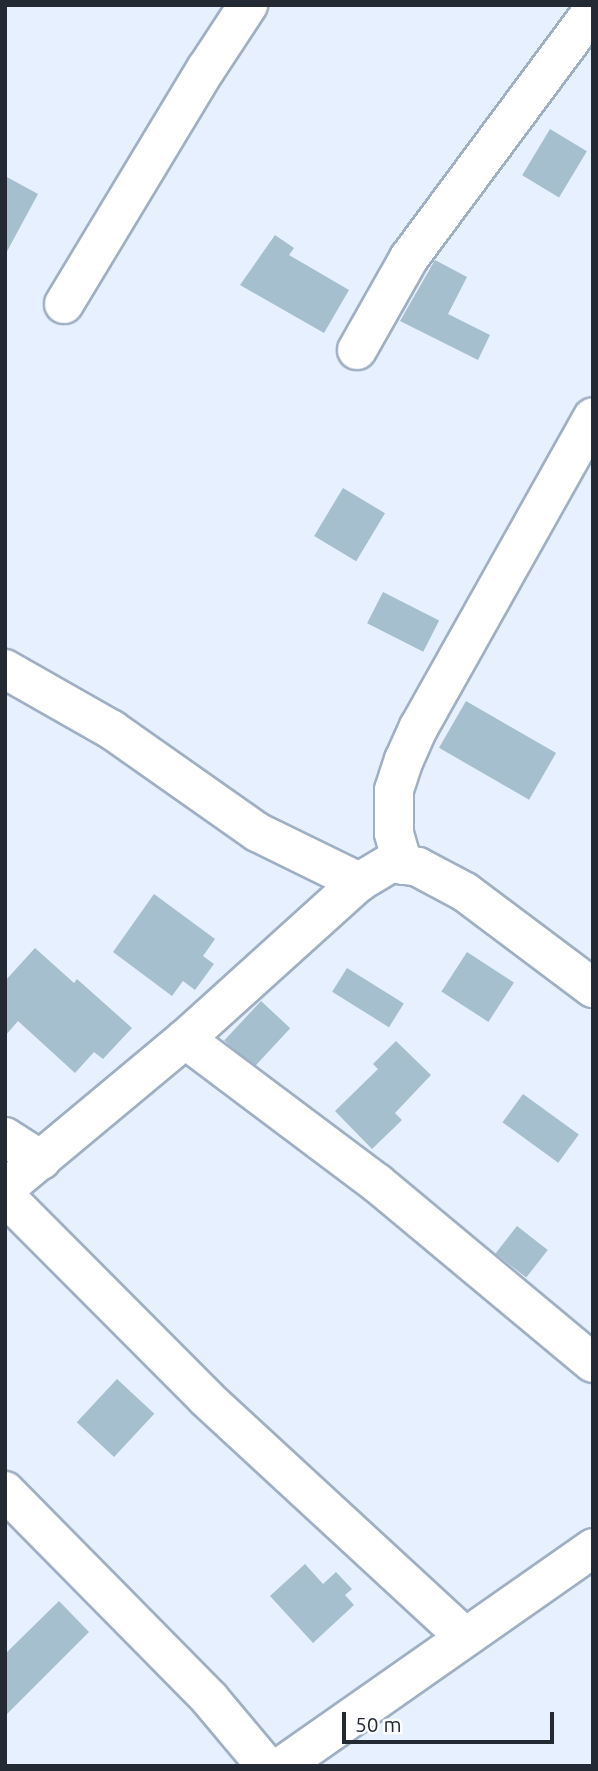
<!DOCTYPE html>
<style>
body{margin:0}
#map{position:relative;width:598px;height:1771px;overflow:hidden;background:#e6f0fe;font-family:Ubuntu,sans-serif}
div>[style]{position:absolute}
.building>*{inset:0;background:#a5bfce;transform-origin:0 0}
.roads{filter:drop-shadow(2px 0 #9fafc4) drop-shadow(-2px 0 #9fafc4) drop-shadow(0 2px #9fafc4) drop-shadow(0 -2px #9fafc4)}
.minor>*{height:38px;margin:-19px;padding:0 19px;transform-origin:19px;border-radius:19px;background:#fff}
span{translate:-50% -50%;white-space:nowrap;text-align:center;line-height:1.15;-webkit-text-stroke:5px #fcfcfc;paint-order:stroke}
.frame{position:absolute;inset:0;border:7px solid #242a33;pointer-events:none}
.scale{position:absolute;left:342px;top:1712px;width:212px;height:32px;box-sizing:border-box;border:4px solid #242a33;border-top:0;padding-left:9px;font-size:21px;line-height:24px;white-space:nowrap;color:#242a33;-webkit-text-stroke:5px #fcfcfc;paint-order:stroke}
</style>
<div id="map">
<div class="building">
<div style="left:550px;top:129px;width:43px;height:54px;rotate:31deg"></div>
<div style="clip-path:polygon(5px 176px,38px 194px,5px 255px)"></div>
<div style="clip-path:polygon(275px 235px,294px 248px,289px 255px,349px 290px,324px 333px,240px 285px)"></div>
<div style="clip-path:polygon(435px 260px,467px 277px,448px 314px,490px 335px,478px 360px,400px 321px)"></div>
<div style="left:343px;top:488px;width:49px;height:56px;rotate:31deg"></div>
<div style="left:383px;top:592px;width:63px;height:35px;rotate:27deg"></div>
<div style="left:466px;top:701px;width:104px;height:54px;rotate:30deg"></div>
<div style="clip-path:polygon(154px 894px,215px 939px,203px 956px,214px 964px,195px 990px,183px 981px,172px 996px,113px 952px)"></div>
<div style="clip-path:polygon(35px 948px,74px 983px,77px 979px,132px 1028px,103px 1059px,94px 1052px,75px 1073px,18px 1021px,5px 1036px,5px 981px)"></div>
<div style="left:467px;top:952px;width:56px;height:47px;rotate:33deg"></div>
<div style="left:347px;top:968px;width:67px;height:28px;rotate:32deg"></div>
<div style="left:261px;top:1001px;width:40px;height:54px;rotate:43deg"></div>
<div style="clip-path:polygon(396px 1041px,431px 1075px,395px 1113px,402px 1120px,372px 1149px,335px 1111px,378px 1069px,373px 1064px)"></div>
<div style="left:523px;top:1094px;width:69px;height:35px;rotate:36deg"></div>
<div style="left:517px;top:1226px;width:39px;height:35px;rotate:38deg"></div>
<div style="left:117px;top:1379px;width:51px;height:59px;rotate:43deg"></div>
<div style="clip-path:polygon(305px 1564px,323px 1584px,336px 1572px,352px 1589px,345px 1595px,354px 1605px,313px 1643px,270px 1596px)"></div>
<div style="clip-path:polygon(59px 1601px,89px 1632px,5px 1716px,5px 1654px)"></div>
</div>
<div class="roads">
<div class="minor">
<div style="left:64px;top:304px;width:275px;rotate:-58.9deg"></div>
<div style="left:206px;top:69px;width:77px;rotate:-56.7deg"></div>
<div style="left:357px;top:350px;width:106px;rotate:-60.5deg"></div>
<div style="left:409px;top:258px;width:309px;rotate:-53.4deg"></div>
<div style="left:5px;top:669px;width:123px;rotate:29.7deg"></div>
<div style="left:112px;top:730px;width:177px;rotate:35.1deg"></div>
<div style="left:257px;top:832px;width:114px;rotate:26.1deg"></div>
<div style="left:403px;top:865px;width:33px;rotate:-106deg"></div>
<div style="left:394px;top:833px;width:43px;rotate:-90deg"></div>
<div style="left:394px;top:790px;width:32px;rotate:-72deg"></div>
<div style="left:404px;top:760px;width:36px;rotate:-66deg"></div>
<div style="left:419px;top:727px;width:355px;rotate:-60.7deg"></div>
<div style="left:185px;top:1039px;width:240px;rotate:36.9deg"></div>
<div style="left:377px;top:1183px;width:281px;rotate:39.8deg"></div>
<div style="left:5px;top:1137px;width:43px;rotate:32.6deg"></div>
<div style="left:5px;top:1189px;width:234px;rotate:-39.8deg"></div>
<div style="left:185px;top:1039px;width:234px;rotate:-42.1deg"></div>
<div style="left:359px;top:882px;width:37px;rotate:-31deg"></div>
<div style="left:391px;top:863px;width:27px;rotate:8deg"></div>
<div style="left:418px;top:867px;width:53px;rotate:28deg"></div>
<div style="left:465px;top:892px;width:160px;rotate:36.9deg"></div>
<div style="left:5px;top:1196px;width:286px;rotate:45.1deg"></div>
<div style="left:207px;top:1399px;width:350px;rotate:42.7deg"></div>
<div style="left:5px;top:1491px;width:291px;rotate:45.4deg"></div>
<div style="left:209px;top:1698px;width:89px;rotate:50deg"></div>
<div style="left:282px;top:1766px;width:380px;rotate:-35deg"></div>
</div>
</div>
<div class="frame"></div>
<div class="scale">50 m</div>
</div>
